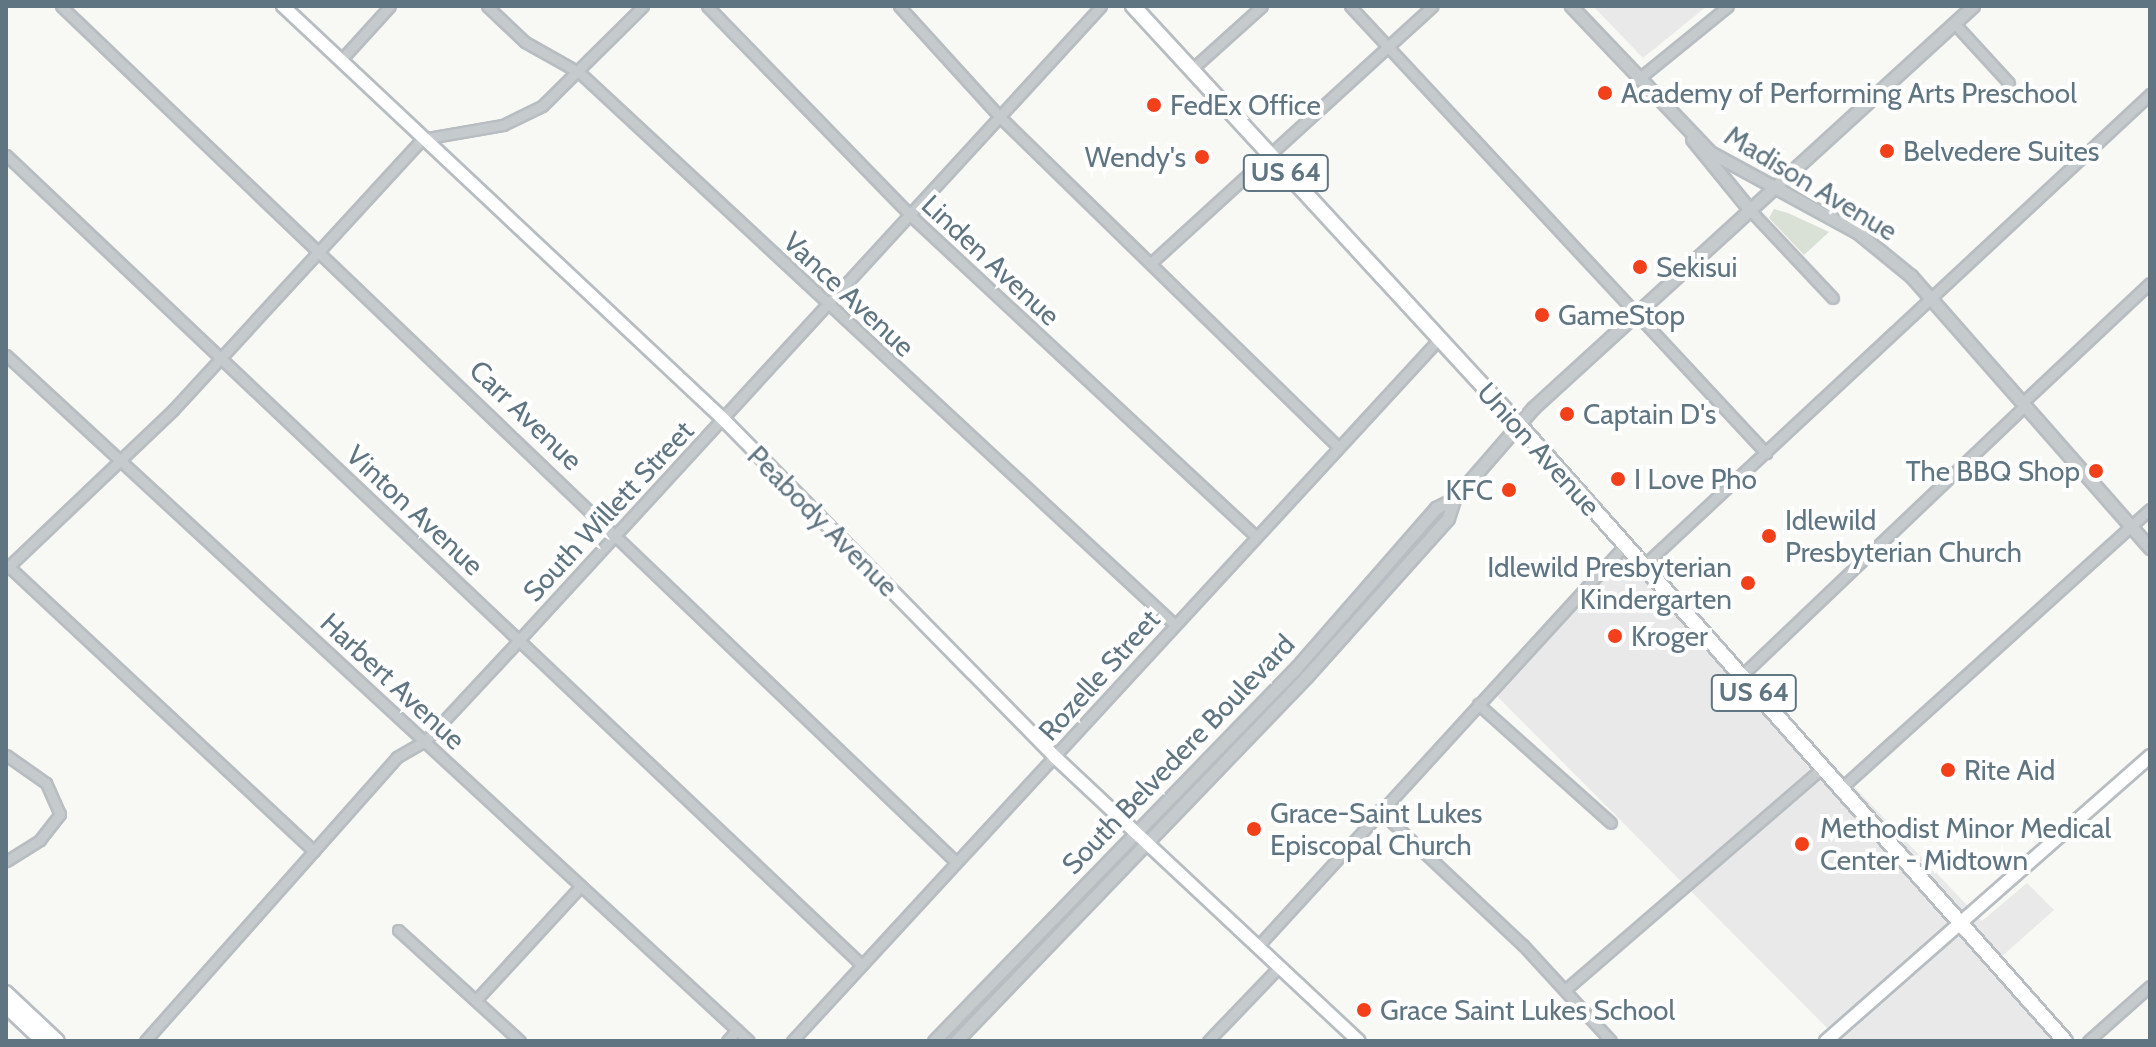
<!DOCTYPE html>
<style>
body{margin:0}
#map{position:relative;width:2156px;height:1047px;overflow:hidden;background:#f8f8f4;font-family:Cabin,sans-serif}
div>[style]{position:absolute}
.built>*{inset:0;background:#e8e9e8}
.green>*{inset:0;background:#d9e0d5}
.roads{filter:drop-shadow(2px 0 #b7bdc1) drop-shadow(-2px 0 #b7bdc1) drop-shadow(0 2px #b7bdc1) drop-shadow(0 -2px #b7bdc1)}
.minor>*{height:9px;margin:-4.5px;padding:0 4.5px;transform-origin:4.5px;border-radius:4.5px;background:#c5cacd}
.tertiary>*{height:11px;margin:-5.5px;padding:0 5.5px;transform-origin:5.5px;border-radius:5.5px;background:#c5cacd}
.secondary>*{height:12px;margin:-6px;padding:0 6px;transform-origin:6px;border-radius:6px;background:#fff}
.primary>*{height:14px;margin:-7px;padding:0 7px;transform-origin:7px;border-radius:7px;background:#fff}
.dots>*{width:22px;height:22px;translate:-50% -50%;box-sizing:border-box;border:4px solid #fff;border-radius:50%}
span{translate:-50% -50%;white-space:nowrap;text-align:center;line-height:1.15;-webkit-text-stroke:8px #fff;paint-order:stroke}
.shield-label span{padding:2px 6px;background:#fff;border:2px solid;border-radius:6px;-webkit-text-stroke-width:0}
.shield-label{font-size:26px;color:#607582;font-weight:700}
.poi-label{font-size:28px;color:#607582}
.left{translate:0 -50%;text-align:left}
.right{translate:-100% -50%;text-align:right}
.street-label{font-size:28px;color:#607582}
.frame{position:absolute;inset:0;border:8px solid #607582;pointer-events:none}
</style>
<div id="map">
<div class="built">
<div style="clip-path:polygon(1593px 6px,1707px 6px,1643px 58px)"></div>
<div style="clip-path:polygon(1626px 547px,1982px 921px,2027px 883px,2054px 910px,1999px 959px,2066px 1041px,1840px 1041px,1493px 692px)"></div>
</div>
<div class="green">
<div style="clip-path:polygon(1774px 209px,1788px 213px,1829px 232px,1804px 255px,1769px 218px)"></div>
</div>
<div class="roads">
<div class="minor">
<div style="left:61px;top:6px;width:1237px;rotate:43.72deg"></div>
<div style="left:487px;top:6px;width:52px;rotate:43.5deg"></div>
<div style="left:525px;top:42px;width:63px;rotate:29.4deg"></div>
<div style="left:580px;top:73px;width:810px;rotate:42.85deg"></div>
<div style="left:707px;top:6px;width:291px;rotate:45.8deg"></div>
<div style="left:910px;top:215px;width:472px;rotate:42.9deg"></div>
<div style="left:899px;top:6px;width:150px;rotate:47.7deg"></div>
<div style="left:1000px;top:117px;width:472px;rotate:44.3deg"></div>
<div style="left:1350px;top:6px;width:611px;rotate:47.06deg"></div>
<div style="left:1954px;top:23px;width:81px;rotate:47.5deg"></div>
<div style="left:340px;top:61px;width:74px;rotate:-47.7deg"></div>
<div style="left:1192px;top:69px;width:94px;rotate:-42deg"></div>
<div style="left:1637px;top:80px;width:117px;rotate:-39.1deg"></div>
<div style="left:6px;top:155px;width:1178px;rotate:43.42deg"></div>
<div style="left:1749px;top:209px;width:122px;rotate:46.7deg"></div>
<div style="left:1151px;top:263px;width:381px;rotate:-42.4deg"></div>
<div style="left:6px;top:355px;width:1011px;rotate:42.72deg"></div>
<div style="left:2022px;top:403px;width:175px;rotate:-43.2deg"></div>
<div style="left:6px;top:564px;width:421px;rotate:43deg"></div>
<div style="left:1643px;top:566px;width:693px;rotate:-42.95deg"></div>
<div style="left:6px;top:569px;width:231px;rotate:-43.6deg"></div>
<div style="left:173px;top:410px;width:368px;rotate:-47.4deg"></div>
<div style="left:422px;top:139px;width:82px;rotate:-9.8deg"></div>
<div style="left:503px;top:125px;width:43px;rotate:-26deg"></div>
<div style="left:542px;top:106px;width:142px;rotate:-44.7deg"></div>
<div style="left:1740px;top:677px;width:393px;rotate:-43.6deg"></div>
<div style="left:1478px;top:704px;width:178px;rotate:41.8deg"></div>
<div style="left:6px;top:755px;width:49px;rotate:35deg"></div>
<div style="left:46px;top:783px;width:34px;rotate:66deg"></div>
<div style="left:60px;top:814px;width:33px;rotate:128deg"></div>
<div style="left:40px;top:840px;width:40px;rotate:148deg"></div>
<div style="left:1839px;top:790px;width:419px;rotate:-42.1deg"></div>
<div style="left:1379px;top:810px;width:197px;rotate:43.2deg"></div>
<div style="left:1523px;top:945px;width:130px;rotate:47.5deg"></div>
<div style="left:398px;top:930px;width:165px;rotate:42.3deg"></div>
<div style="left:1258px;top:946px;width:544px;rotate:-47.53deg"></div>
<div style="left:1565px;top:990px;width:338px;rotate:-40.8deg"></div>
<div style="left:476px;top:1000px;width:155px;rotate:-47.4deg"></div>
<div style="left:145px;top:1041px;width:380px;rotate:-48.4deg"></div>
<div style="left:397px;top:757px;width:32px;rotate:-30deg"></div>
<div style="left:425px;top:741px;width:139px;rotate:-47deg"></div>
<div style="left:520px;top:639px;width:859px;rotate:-47.45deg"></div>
<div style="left:727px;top:1041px;width:15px;rotate:-48deg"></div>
<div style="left:792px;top:1041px;width:955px;rotate:-47.33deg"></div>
<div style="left:1208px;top:1041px;width:101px;rotate:-46.2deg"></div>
<div style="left:2088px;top:1041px;width:83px;rotate:-41.6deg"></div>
</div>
<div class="tertiary">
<div style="left:1571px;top:6px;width:202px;rotate:46.4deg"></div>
<div style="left:1710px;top:152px;width:167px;rotate:28.6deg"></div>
<div style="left:1857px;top:232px;width:70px;rotate:39.2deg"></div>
<div style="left:1911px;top:276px;width:362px;rotate:48.7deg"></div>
<div style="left:1692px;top:139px;width:90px;rotate:50.8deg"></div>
<div style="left:934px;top:1041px;width:520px;rotate:-45.86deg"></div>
<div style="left:1296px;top:668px;width:213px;rotate:-48.8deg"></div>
<div style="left:1436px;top:508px;width:20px;rotate:-27deg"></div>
<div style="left:956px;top:1041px;width:505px;rotate:-46.12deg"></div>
<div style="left:1306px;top:677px;width:213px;rotate:-48.2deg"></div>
<div style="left:1448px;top:518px;width:20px;rotate:-72deg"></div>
<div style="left:1454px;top:499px;width:121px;rotate:-49deg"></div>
<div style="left:1533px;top:408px;width:596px;rotate:-42.42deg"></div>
</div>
<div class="secondary">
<div style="left:283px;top:6px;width:603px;rotate:43.19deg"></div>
<div style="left:723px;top:419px;width:474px;rotate:45.5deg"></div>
<div style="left:1055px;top:757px;width:416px;rotate:43.1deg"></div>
<div style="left:6px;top:992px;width:71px;rotate:43.3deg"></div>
<div style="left:6px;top:1007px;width:50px;rotate:43.4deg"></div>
<div style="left:1826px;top:1041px;width:432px;rotate:-41.3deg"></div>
</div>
<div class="primary">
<div style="left:1133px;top:6px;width:570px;rotate:47.35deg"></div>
<div style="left:1519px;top:425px;width:823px;rotate:48.45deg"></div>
</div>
</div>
<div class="dots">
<div style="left:1605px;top:93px;background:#f2401a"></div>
<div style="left:1154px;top:105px;background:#f2401a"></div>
<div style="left:1887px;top:151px;background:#f2401a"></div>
<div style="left:1202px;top:157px;background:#f2401a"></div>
<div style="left:1640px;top:267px;background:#f2401a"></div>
<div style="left:1542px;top:315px;background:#f2401a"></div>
<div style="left:1567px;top:414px;background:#f2401a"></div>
<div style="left:2096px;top:471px;background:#f2401a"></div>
<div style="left:1618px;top:479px;background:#f2401a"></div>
<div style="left:1509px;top:490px;background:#f2401a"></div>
<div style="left:1769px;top:536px;background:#f2401a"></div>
<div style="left:1748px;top:583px;background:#f2401a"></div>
<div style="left:1615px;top:636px;background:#f2401a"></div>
<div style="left:1948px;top:770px;background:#f2401a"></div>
<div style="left:1254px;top:829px;background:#f2401a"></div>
<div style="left:1802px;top:844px;background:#f2401a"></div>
<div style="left:1364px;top:1010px;background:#f2401a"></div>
</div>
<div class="shield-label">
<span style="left:1286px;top:173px">US 64</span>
<span style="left:1754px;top:693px">US 64</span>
</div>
<div class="poi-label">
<span class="left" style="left:1621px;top:93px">Academy of Performing Arts Preschool</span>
<span class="left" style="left:1170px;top:105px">FedEx Office</span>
<span class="left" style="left:1903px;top:151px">Belvedere Suites</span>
<span class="right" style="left:1186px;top:157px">Wendy's</span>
<span class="left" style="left:1656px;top:267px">Sekisui</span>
<span class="left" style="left:1558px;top:315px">GameStop</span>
<span class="left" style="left:1583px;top:414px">Captain D's</span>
<span class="right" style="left:2080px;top:471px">The BBQ Shop</span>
<span class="left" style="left:1634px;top:479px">I Love Pho</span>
<span class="right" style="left:1493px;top:490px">KFC</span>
<span class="left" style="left:1785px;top:536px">Idlewild<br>Presbyterian Church</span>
<span class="right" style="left:1732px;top:583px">Idlewild Presbyterian<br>Kindergarten</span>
<span class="left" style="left:1631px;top:636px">Kroger</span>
<span class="left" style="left:1964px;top:770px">Rite Aid</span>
<span class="left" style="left:1270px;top:829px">Grace-Saint Lukes<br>Episcopal Church</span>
<span class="left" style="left:1820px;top:844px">Methodist Minor Medical<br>Center - Midtown</span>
<span class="left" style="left:1380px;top:1010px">Grace Saint Lukes School</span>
</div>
<div class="street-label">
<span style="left:1811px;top:183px;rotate:31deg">Madison Avenue</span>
<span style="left:991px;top:260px;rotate:43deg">Linden Avenue</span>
<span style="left:849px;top:294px;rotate:43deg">Vance Avenue</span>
<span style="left:526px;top:415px;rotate:44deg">Carr Avenue</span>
<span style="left:1539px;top:449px;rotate:48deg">Union Avenue</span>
<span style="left:415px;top:510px;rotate:43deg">Vinton Avenue</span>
<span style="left:608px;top:511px;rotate:-47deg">South Willett Street</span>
<span style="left:823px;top:521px;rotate:45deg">Peabody Avenue</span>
<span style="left:1099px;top:675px;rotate:-48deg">Rozelle Street</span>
<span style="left:393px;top:681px;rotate:43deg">Harbert Avenue</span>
<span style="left:1178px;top:754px;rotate:-46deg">South Belvedere Boulevard</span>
</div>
<div class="frame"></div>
</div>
